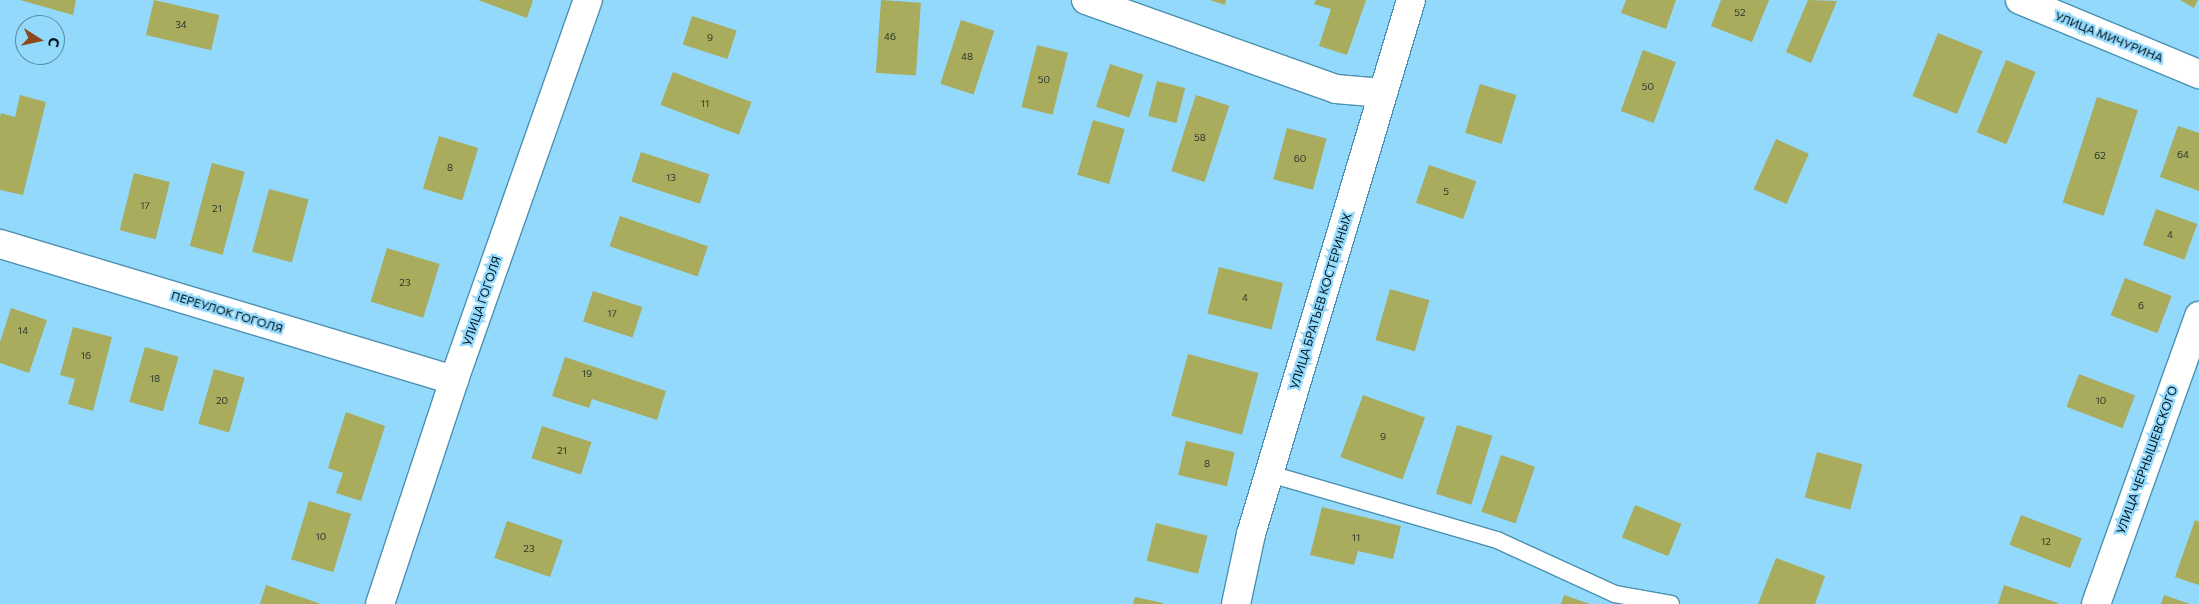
<!DOCTYPE html>
<meta charset="utf-8">
<style>
body{margin:0}
#map{position:relative;width:2199px;height:604px;overflow:hidden;background:#93d9fc;font-family:Commissioner,sans-serif}
div>[style]{position:absolute}
.building>*{inset:0;background:#a9ab5d;transform-origin:0 0}
.roads{filter:drop-shadow(1px 0 #4b90b0) drop-shadow(-1px 0 #4b90b0) drop-shadow(0 1px #4b90b0) drop-shadow(0 -1px #4b90b0)}
.service>*{height:16px;margin:-8px;padding:0 8px;transform-origin:8px;border-radius:8px;background:#fff}
.minor>*{height:28px;margin:-14px;padding:0 14px;transform-origin:14px;border-radius:14px;background:#fff}
span{translate:-50% -50%;white-space:nowrap;text-align:center;line-height:1.15;-webkit-text-stroke:4.5px #93d9fc;paint-order:stroke}
.number-label{font-size:10px;color:#2a382c}
.number-label span{-webkit-text-stroke-width:0}
.street-label{font-size:12px;color:#00121b}
.north{position:absolute;left:15px;top:15px;width:50px;height:50px;box-sizing:border-box;background:#93d9fc;border:1px solid #5889a2;border-radius:50%;rotate:100deg;font-size:14px;font-weight:700;line-height:20px;text-align:center;color:#00121b}
.north::after{content:'';display:block;margin:auto;width:18px;height:22px;background:#8d491d;clip-path:polygon(50% 0,100% 100%,50% 72%,0 100%)}
</style>
<div id="map">
<div class="building">
<div style="clip-path:polygon(20px 0,76px 0,73px 15px)"></div>
<div style="left:154px;top:0;width:67px;height:36px;rotate:13deg"></div>
<div style="clip-path:polygon(478px 0,533px 0,527px 18px)"></div>
<div style="left:881px;top:0;width:40px;height:73px;rotate:4deg"></div>
<div style="clip-path:polygon(1210px 0,1226px 0,1225px 5px)"></div>
<div style="clip-path:polygon(1316px 0,1366px 0,1347px 55px,1319px 46px,1331px 9px,1314px 4px)"></div>
<div style="clip-path:polygon(1626px 0,1676px 0,1666px 29px,1621px 13px)"></div>
<div style="clip-path:polygon(1721px 0,1769px 0,1752px 42px,1711px 26px)"></div>
<div style="clip-path:polygon(1808px 0,1837px 1px,1811px 63px,1786px 52px)"></div>
<div style="clip-path:polygon(2180px 0,2198px 0,2194px 8px)"></div>
<div style="left:692px;top:16px;width:47px;height:30px;rotate:18deg"></div>
<div style="left:961px;top:20px;width:35px;height:67px;rotate:18deg"></div>
<div style="left:1938px;top:33px;width:48px;height:68px;rotate:22deg"></div>
<div style="left:1037px;top:45px;width:32px;height:64px;rotate:14deg"></div>
<div style="left:1643px;top:50px;width:35px;height:65px;rotate:20deg"></div>
<div style="left:2006px;top:60px;width:32px;height:78px;rotate:22deg"></div>
<div style="left:1110px;top:64px;width:35px;height:45px;rotate:18deg"></div>
<div style="left:673px;top:72px;width:84px;height:35px;rotate:21deg"></div>
<div style="left:1157px;top:81px;width:29px;height:36px;rotate:14deg"></div>
<div style="left:1480px;top:84px;width:38px;height:51px;rotate:17deg"></div>
<div style="clip-path:polygon(20px 95px,46px 102px,23px 195px,0 190px,0 117px,1px 113px,15px 117px)"></div>
<div style="left:1196px;top:95px;width:35px;height:80px;rotate:18deg"></div>
<div style="left:2097px;top:97px;width:43px;height:111px;rotate:18deg"></div>
<div style="left:1093px;top:120px;width:33px;height:57px;rotate:16deg"></div>
<div style="clip-path:polygon(2178px 126px,2199px 133px,2199px 191px,2160px 177px)"></div>
<div style="left:1287px;top:128px;width:41px;height:53px;rotate:15deg"></div>
<div style="left:439px;top:136px;width:41px;height:55px;rotate:17deg"></div>
<div style="left:1776px;top:139px;width:36px;height:55px;rotate:24deg"></div>
<div style="left:641px;top:152px;width:72px;height:31px;rotate:18deg"></div>
<div style="left:212px;top:163px;width:34px;height:86px;rotate:15deg"></div>
<div style="left:1429px;top:165px;width:50px;height:40px;rotate:19deg"></div>
<div style="left:134px;top:173px;width:37px;height:59px;rotate:14deg"></div>
<div style="left:269px;top:189px;width:41px;height:65px;rotate:15deg"></div>
<div style="left:2156px;top:209px;width:44px;height:38px;rotate:20deg"></div>
<div style="left:620px;top:216px;width:93px;height:32px;rotate:19deg"></div>
<div style="left:387px;top:248px;width:55px;height:56px;rotate:17deg"></div>
<div style="left:1219px;top:267px;width:66px;height:48px;rotate:14deg"></div>
<div style="left:2125px;top:278px;width:50px;height:40px;rotate:21deg"></div>
<div style="left:1390px;top:289px;width:41px;height:53px;rotate:16deg"></div>
<div style="left:593px;top:291px;width:52px;height:32px;rotate:18deg"></div>
<div style="clip-path:polygon(11px 308px,47px 320px,29px 373px,0 363px,0 342px)"></div>
<div style="clip-path:polygon(73px 327px,112px 337px,93px 411px,68px 404px,75px 379px,60px 375px)"></div>
<div style="left:145px;top:347px;width:35px;height:57px;rotate:16deg"></div>
<div style="left:1188px;top:354px;width:73px;height:64px;rotate:15deg"></div>
<div style="clip-path:polygon(565px 357px,666px 391px,657px 420px,592px 399px,589px 408px,552px 396px)"></div>
<div style="left:214px;top:369px;width:32px;height:57px;rotate:16deg"></div>
<div style="left:2079px;top:374px;width:60px;height:35px;rotate:21deg"></div>
<div style="left:1363px;top:395px;width:66px;height:66px;rotate:20deg"></div>
<div style="clip-path:polygon(346px 412px,385px 426px,361px 501px,336px 493px,343px 473px,328px 468px)"></div>
<div style="left:1457px;top:425px;width:37px;height:72px;rotate:17deg"></div>
<div style="left:542px;top:426px;width:52px;height:34px;rotate:18deg"></div>
<div style="left:1186px;top:441px;width:50px;height:35px;rotate:13deg"></div>
<div style="left:1817px;top:452px;width:47px;height:47px;rotate:15deg"></div>
<div style="left:1501px;top:455px;width:36px;height:60px;rotate:19deg"></div>
<div style="left:309px;top:501px;width:44px;height:61px;rotate:17deg"></div>
<div style="left:1635px;top:505px;width:50px;height:35px;rotate:22deg"></div>
<div style="clip-path:polygon(1322px 507px,1401px 526px,1393px 559px,1358px 551px,1354px 565px,1310px 555px)"></div>
<div style="left:2021px;top:515px;width:65px;height:32px;rotate:21deg"></div>
<div style="clip-path:polygon(2195px 520px,2199px 522px,2199px 585px,2175px 577px)"></div>
<div style="left:507px;top:521px;width:59px;height:39px;rotate:19deg"></div>
<div style="left:1156px;top:523px;width:53px;height:39px;rotate:14deg"></div>
<div style="clip-path:polygon(1776px 558px,1825px 576px,1815px 604px,1758px 604px)"></div>
<div style="clip-path:polygon(266px 585px,321px 604px,260px 604px)"></div>
<div style="clip-path:polygon(2004px 585px,2058px 603px,2058px 604px,1998px 604px)"></div>
<div style="clip-path:polygon(1564px 595px,1590px 604px,1561px 604px)"></div>
<div style="clip-path:polygon(2164px 595px,2190px 604px,2161px 604px)"></div>
<div style="clip-path:polygon(1135px 597px,1163px 603px,1163px 604px,1133px 604px)"></div>
</div>
<div class="roads">
<div class="service">
<div style="left:1270px;top:474px;width:236px;rotate:16.2deg"></div>
<div style="left:1497px;top:540px;width:130px;rotate:24.6deg"></div>
<div style="left:1615px;top:594px;width:57px;rotate:10.1deg"></div>
</div>
<div class="minor">
<div style="left:1086px;top:0;width:265px;rotate:19.6deg"></div>
<div style="left:1336px;top:89px;width:47px;rotate:4.9deg"></div>
<div style="left:2020px;top:0;width:194px;rotate:22.5deg"></div>
<div style="left:0;top:244px;width:474px;rotate:16.7deg"></div>
<div style="left:380px;top:604px;width:236px;rotate:-71.7deg"></div>
<div style="left:454px;top:380px;width:403px;rotate:-70.6deg"></div>
<div style="left:1236px;top:604px;width:72px;rotate:-77.9deg"></div>
<div style="left:1251px;top:534px;width:557px;rotate:-73.32deg"></div>
<div style="left:2096px;top:604px;width:306px;rotate:-70.3deg"></div>
</div>
</div>
<div class="number-label">
<span style="left:1740px;top:13px">52</span>
<span style="left:181px;top:25px">34</span>
<span style="left:890px;top:37px">46</span>
<span style="left:710px;top:38px">9</span>
<span style="left:967px;top:57px">48</span>
<span style="left:1044px;top:80px">50</span>
<span style="left:1648px;top:87px">50</span>
<span style="left:705px;top:104px">11</span>
<span style="left:1200px;top:138px">58</span>
<span style="left:2183px;top:155px">64</span>
<span style="left:2100px;top:156px">62</span>
<span style="left:1300px;top:159px">60</span>
<span style="left:450px;top:168px">8</span>
<span style="left:671px;top:178px">13</span>
<span style="left:1446px;top:192px">5</span>
<span style="left:145px;top:206px">17</span>
<span style="left:217px;top:209px">21</span>
<span style="left:2170px;top:235px">4</span>
<span style="left:405px;top:283px">23</span>
<span style="left:1245px;top:298px">4</span>
<span style="left:2141px;top:306px">6</span>
<span style="left:612px;top:314px">17</span>
<span style="left:23px;top:331px">14</span>
<span style="left:86px;top:356px">16</span>
<span style="left:587px;top:374px">19</span>
<span style="left:155px;top:379px">18</span>
<span style="left:222px;top:401px">20</span>
<span style="left:2101px;top:401px">10</span>
<span style="left:1383px;top:437px">9</span>
<span style="left:562px;top:451px">21</span>
<span style="left:1207px;top:464px">8</span>
<span style="left:321px;top:537px">10</span>
<span style="left:1356px;top:538px">11</span>
<span style="left:2046px;top:542px">12</span>
<span style="left:529px;top:549px">23</span>
</div>
<div class="street-label">
<span style="left:2109px;top:37px;rotate:22deg">УЛИЦА МИЧУРИНА</span>
<span style="left:482px;top:301px;rotate:-71deg">УЛИЦА ГОГОЛЯ</span>
<span style="left:1321px;top:301px;rotate:-73deg">УЛИЦА БРАТЬЕВ КОСТЕРИНЫХ</span>
<span style="left:227px;top:312px;rotate:17deg">ПЕРЕУЛОК ГОГОЛЯ</span>
<span style="left:2147px;top:460px;rotate:-70deg">УЛИЦА ЧЕРНЫШЕВСКОГО</span>
</div>
<div class="north">С</div>
</div>
